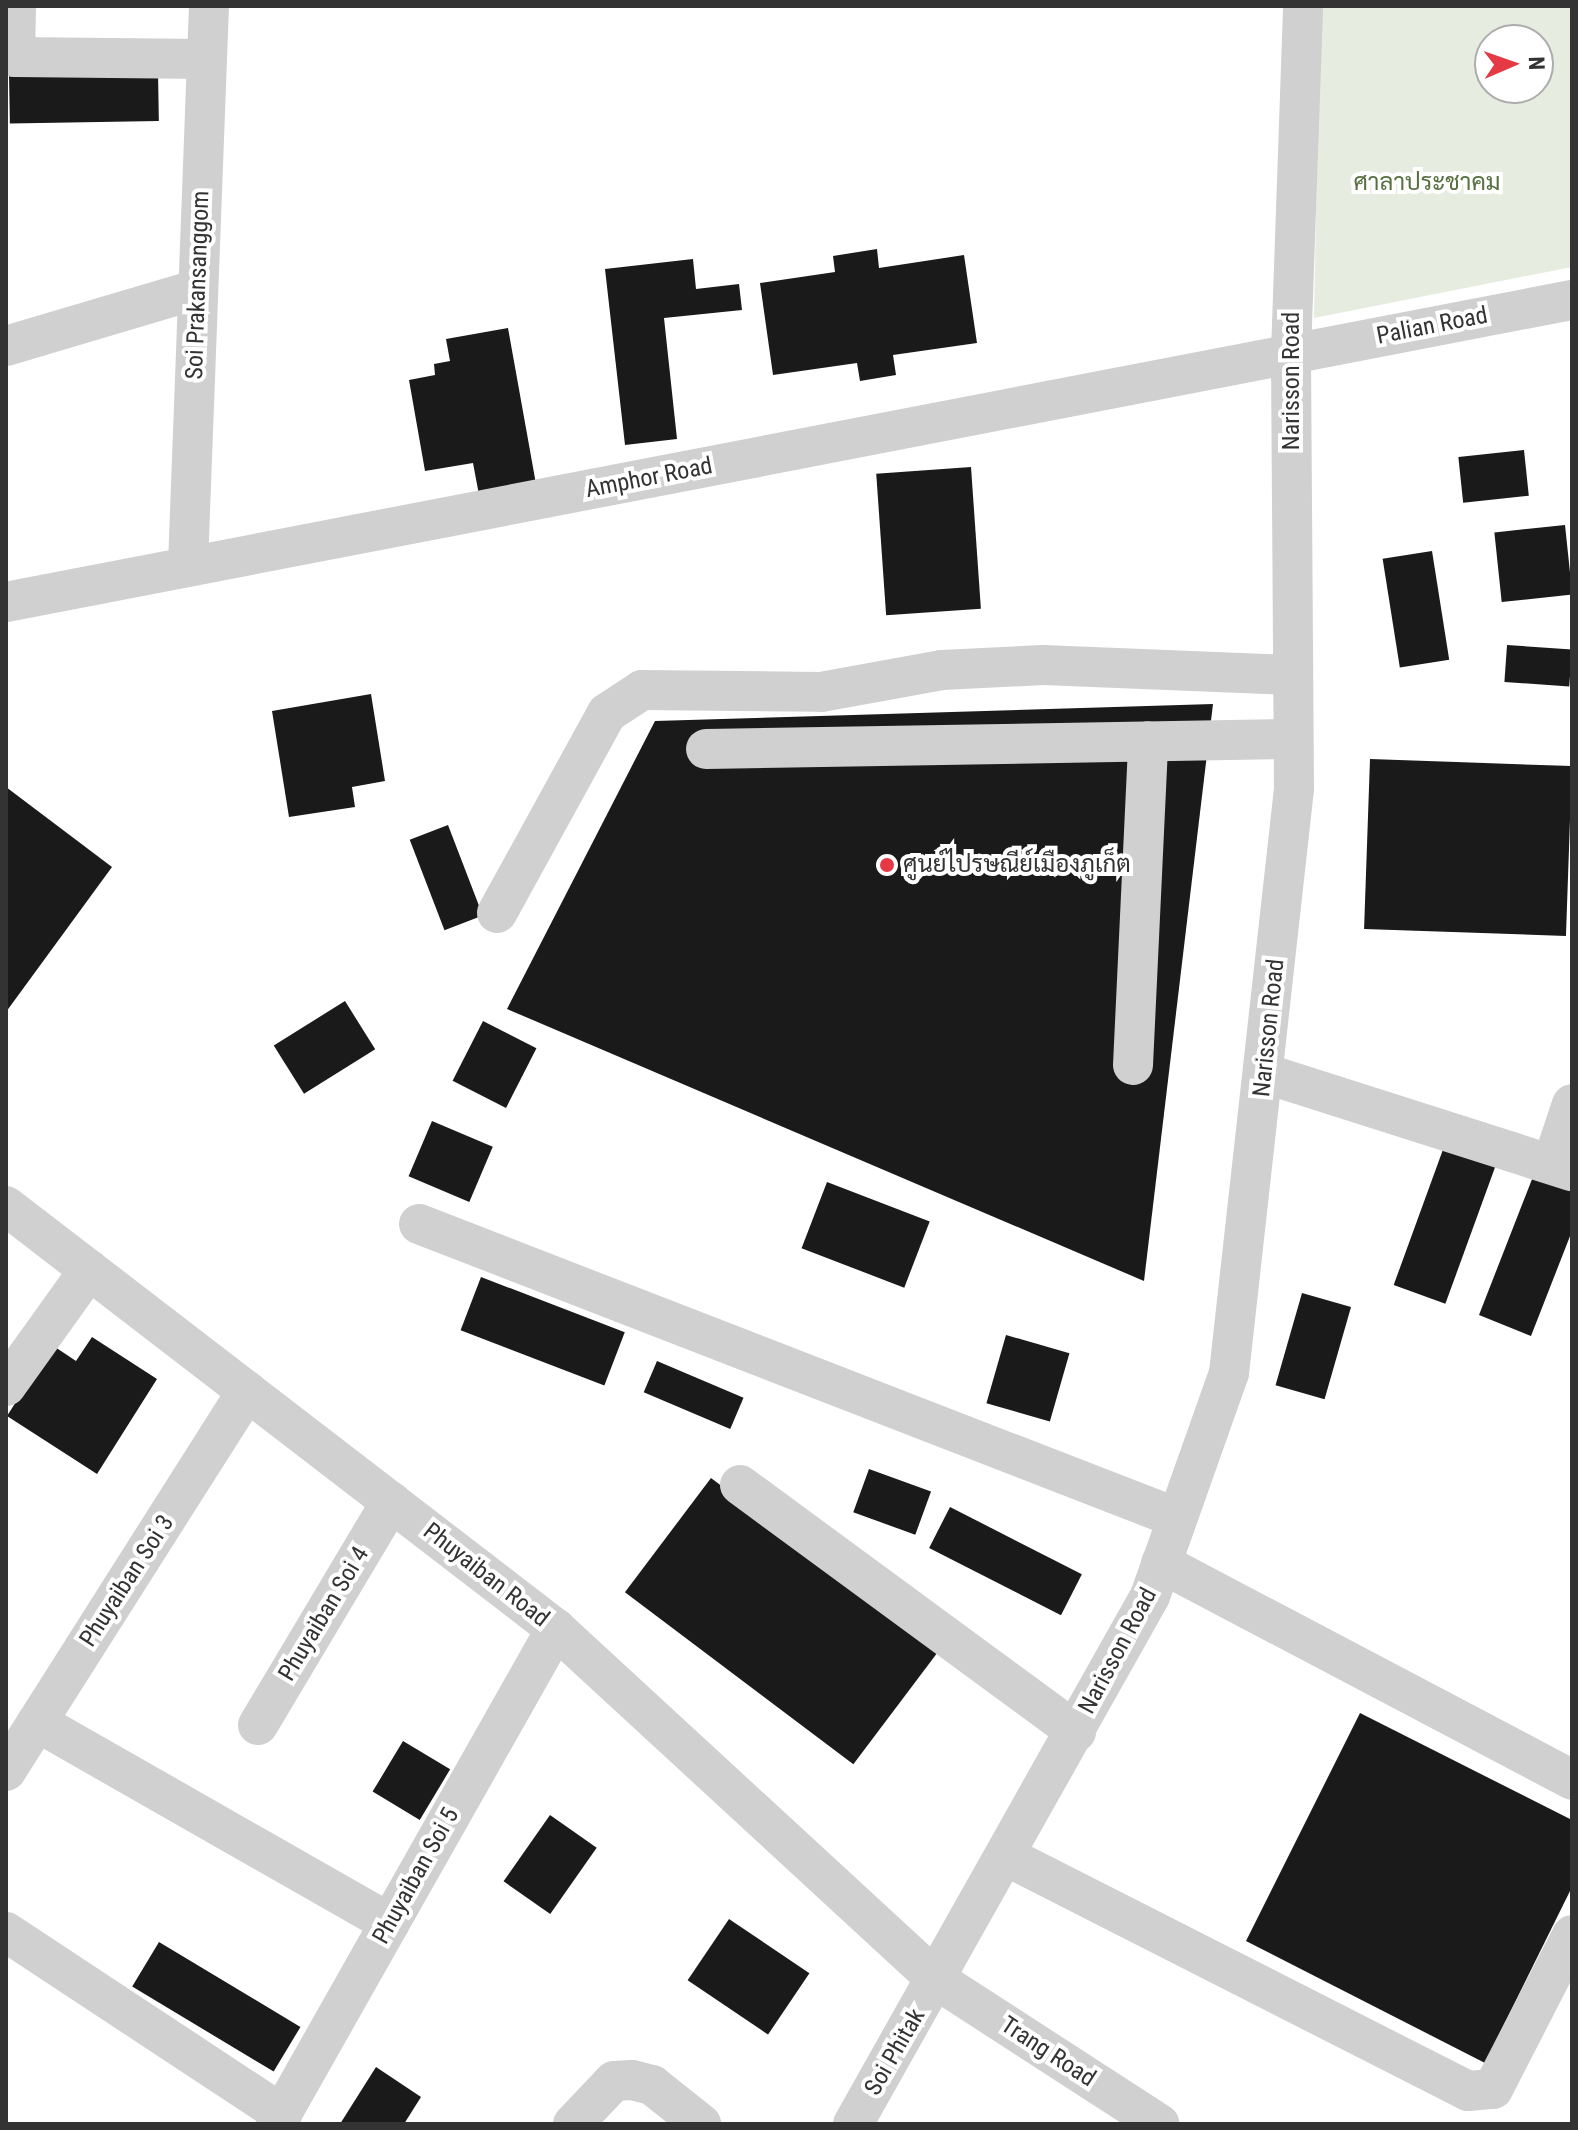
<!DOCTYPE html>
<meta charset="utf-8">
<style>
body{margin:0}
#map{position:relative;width:1578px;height:2130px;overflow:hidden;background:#fff;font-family:"Roboto Condensed",Sarabun,sans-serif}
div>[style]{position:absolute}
.green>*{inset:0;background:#e6ecdf}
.building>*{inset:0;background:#1a1a1a;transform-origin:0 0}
.minor>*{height:40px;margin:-20px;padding:0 20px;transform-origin:20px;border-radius:20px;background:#d0d0d0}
.dots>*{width:22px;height:22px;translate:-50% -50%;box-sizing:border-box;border:4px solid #fff;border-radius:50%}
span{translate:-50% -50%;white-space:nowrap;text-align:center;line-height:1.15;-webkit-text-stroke:8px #fff;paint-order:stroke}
.park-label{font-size:24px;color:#56703f}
.street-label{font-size:24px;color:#333}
.poi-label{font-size:24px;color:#333}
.left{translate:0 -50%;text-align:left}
.frame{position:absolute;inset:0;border:8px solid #333;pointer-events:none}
.north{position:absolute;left:1474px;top:24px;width:80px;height:80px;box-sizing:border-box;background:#fff;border:2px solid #adadad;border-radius:50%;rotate:88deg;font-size:22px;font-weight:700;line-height:32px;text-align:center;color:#333}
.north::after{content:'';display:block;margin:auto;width:28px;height:36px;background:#e63946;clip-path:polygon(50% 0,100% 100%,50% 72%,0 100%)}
</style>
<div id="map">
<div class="green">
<div style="clip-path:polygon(evenodd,1320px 6px,1572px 6px,1572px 267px,1314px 318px,1320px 6px,1490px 40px,1538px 40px,1538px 88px,1490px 88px,1490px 40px)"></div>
</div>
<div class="building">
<div style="left:158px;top:72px;width:49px;height:149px;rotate:89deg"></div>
<div style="clip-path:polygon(877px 249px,879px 268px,964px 255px,977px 343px,893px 355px,896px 375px,860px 381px,857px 363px,773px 375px,760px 283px,835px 272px,833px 256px)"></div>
<div style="clip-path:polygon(693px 259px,696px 289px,739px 284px,742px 310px,664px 318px,677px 439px,625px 445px,605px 269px)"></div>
<div style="clip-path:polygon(508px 328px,536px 484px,479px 495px,473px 463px,425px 471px,409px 380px,435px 375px,434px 364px,450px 361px,446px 339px)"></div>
<div style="left:1524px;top:450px;width:46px;height:66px;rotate:84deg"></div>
<div style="left:971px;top:467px;width:142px;height:95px;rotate:86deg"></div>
<div style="left:1565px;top:525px;width:70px;height:71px;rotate:84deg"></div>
<div style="left:1432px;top:551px;width:110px;height:50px;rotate:81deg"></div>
<div style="left:1507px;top:645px;width:65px;height:37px;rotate:4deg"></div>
<div style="clip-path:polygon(371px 694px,385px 781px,352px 787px,355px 807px,289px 817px,272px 711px)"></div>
<div style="clip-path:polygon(1213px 704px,1144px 1281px,507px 1009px,655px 721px)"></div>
<div style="left:1370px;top:759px;width:202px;height:170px;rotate:2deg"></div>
<div style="clip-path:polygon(6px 787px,112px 867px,6px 1012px)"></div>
<div style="left:448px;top:825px;width:97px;height:41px;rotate:69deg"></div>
<div style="left:345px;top:1001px;width:57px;height:84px;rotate:58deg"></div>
<div style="left:483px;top:1021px;width:60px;height:67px;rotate:27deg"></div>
<div style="left:432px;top:1121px;width:66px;height:60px;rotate:23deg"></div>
<div style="left:1445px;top:1144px;width:55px;height:150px;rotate:20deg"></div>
<div style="clip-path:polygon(1534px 1174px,1572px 1188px,1572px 1231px,1531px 1336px,1479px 1315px)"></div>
<div style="left:827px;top:1182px;width:110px;height:71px;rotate:21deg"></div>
<div style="left:481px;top:1277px;width:154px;height:57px;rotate:21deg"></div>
<div style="left:1302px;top:1293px;width:51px;height:96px;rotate:16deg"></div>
<div style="left:1006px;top:1335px;width:66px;height:71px;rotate:16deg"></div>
<div style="clip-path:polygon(92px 1337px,157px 1379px,97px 1474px,7px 1416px,52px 1345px,76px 1361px)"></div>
<div style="left:657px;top:1361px;width:94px;height:34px;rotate:23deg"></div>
<div style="left:869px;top:1469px;width:66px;height:46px;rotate:20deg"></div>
<div style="left:711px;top:1478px;width:286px;height:143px;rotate:37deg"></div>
<div style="left:950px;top:1507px;width:148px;height:46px;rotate:27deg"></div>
<div style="clip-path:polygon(1360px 1713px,1572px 1820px,1572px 1887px,1485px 2063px,1246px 1941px)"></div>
<div style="left:403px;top:1741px;width:55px;height:59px;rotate:31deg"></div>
<div style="left:550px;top:1815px;width:57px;height:81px;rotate:35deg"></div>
<div style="left:729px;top:1919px;width:97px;height:74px;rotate:34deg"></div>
<div style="left:159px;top:1942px;width:165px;height:52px;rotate:31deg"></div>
<div style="clip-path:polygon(376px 2067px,421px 2097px,404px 2124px,340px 2124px)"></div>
</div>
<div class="minor">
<div style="left:16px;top:6px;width:51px;rotate:91.1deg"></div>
<div style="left:15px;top:57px;width:192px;rotate:0.6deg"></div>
<div style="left:6px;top:346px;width:200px;rotate:-16.5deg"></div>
<div style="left:188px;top:565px;width:559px;rotate:-87.85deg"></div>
<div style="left:6px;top:602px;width:1595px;rotate:-10.92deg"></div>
<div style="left:706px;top:749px;width:587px;rotate:-0.98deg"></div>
<div style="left:497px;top:913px;width:228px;rotate:-61.2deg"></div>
<div style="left:607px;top:713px;width:42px;rotate:-33.3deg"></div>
<div style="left:642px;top:690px;width:179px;rotate:0.6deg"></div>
<div style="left:821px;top:692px;width:123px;rotate:-10.3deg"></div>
<div style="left:942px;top:670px;width:101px;rotate:-2.8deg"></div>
<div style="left:1043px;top:665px;width:250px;rotate:2.3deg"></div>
<div style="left:1133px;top:1065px;width:324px;rotate:-87.3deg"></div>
<div style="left:1264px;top:1073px;width:323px;rotate:17.7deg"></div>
<div style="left:1552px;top:1164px;width:63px;rotate:-71.6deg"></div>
<div style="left:6px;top:1206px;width:694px;rotate:37.56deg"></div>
<div style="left:556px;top:1629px;width:518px;rotate:42.65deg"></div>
<div style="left:937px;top:1980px;width:265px;rotate:32.9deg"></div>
<div style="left:419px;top:1224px;width:813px;rotate:21.2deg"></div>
<div style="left:6px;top:1386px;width:143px;rotate:-54.4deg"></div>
<div style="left:740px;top:1485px;width:417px;rotate:36.3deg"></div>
<div style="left:1161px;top:1563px;width:465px;rotate:27.8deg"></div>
<div style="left:37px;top:1722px;width:406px;rotate:29.7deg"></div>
<div style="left:258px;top:1725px;width:260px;rotate:-59.2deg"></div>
<div style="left:6px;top:1771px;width:450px;rotate:-57.6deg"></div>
<div style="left:1008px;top:1857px;width:516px;rotate:26.96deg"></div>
<div style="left:1468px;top:2091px;width:25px;rotate:-5deg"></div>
<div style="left:1493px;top:2089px;width:173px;rotate:-62.8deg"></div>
<div style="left:6px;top:1932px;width:331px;rotate:33.4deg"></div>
<div style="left:276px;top:2124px;width:569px;rotate:-60.51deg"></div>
<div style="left:573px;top:2124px;width:59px;rotate:-46.4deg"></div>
<div style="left:614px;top:2081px;width:18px;rotate:-3deg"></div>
<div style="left:632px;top:2080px;width:21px;rotate:14deg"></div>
<div style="left:652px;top:2085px;width:63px;rotate:38.5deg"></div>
<div style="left:853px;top:2124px;width:606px;rotate:-60.64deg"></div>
<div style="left:1150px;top:1596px;width:237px;rotate:-70.5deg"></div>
<div style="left:1229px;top:1373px;width:588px;rotate:-83.65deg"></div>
<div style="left:1294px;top:789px;width:436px;rotate:-90.4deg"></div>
<div style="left:1291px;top:353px;width:347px;rotate:-88deg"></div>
</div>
<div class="dots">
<div style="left:887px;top:865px;background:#e63946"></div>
</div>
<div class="park-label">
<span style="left:1427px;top:183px">ศาลาประชาคม</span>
</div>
<div class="street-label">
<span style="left:198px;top:285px;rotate:-88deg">Soi Prakansanggom</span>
<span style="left:1432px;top:326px;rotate:-11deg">Palian Road</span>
<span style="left:1292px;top:381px;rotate:-90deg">Narisson Road</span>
<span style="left:649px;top:478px;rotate:-11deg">Amphor Road</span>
<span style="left:1269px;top:1028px;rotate:-84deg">Narisson Road</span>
<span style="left:486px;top:1575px;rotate:38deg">Phuyaiban Road</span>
<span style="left:127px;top:1581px;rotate:-57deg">Phuyaiban Soi 3</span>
<span style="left:324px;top:1614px;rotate:-59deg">Phuyaiban Soi 4</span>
<span style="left:1118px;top:1651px;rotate:-62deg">Narisson Road</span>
<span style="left:416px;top:1876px;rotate:-61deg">Phuyaiban Soi 5</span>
<span style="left:895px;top:2052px;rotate:-60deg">Soi Phitak</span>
<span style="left:1048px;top:2052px;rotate:33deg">Trang Road</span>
</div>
<div class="poi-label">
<span class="left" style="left:903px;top:865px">ศูนย์ไปรษณีย์เมืองภูเก็ต</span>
</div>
<div class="frame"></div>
<div class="north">N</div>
</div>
